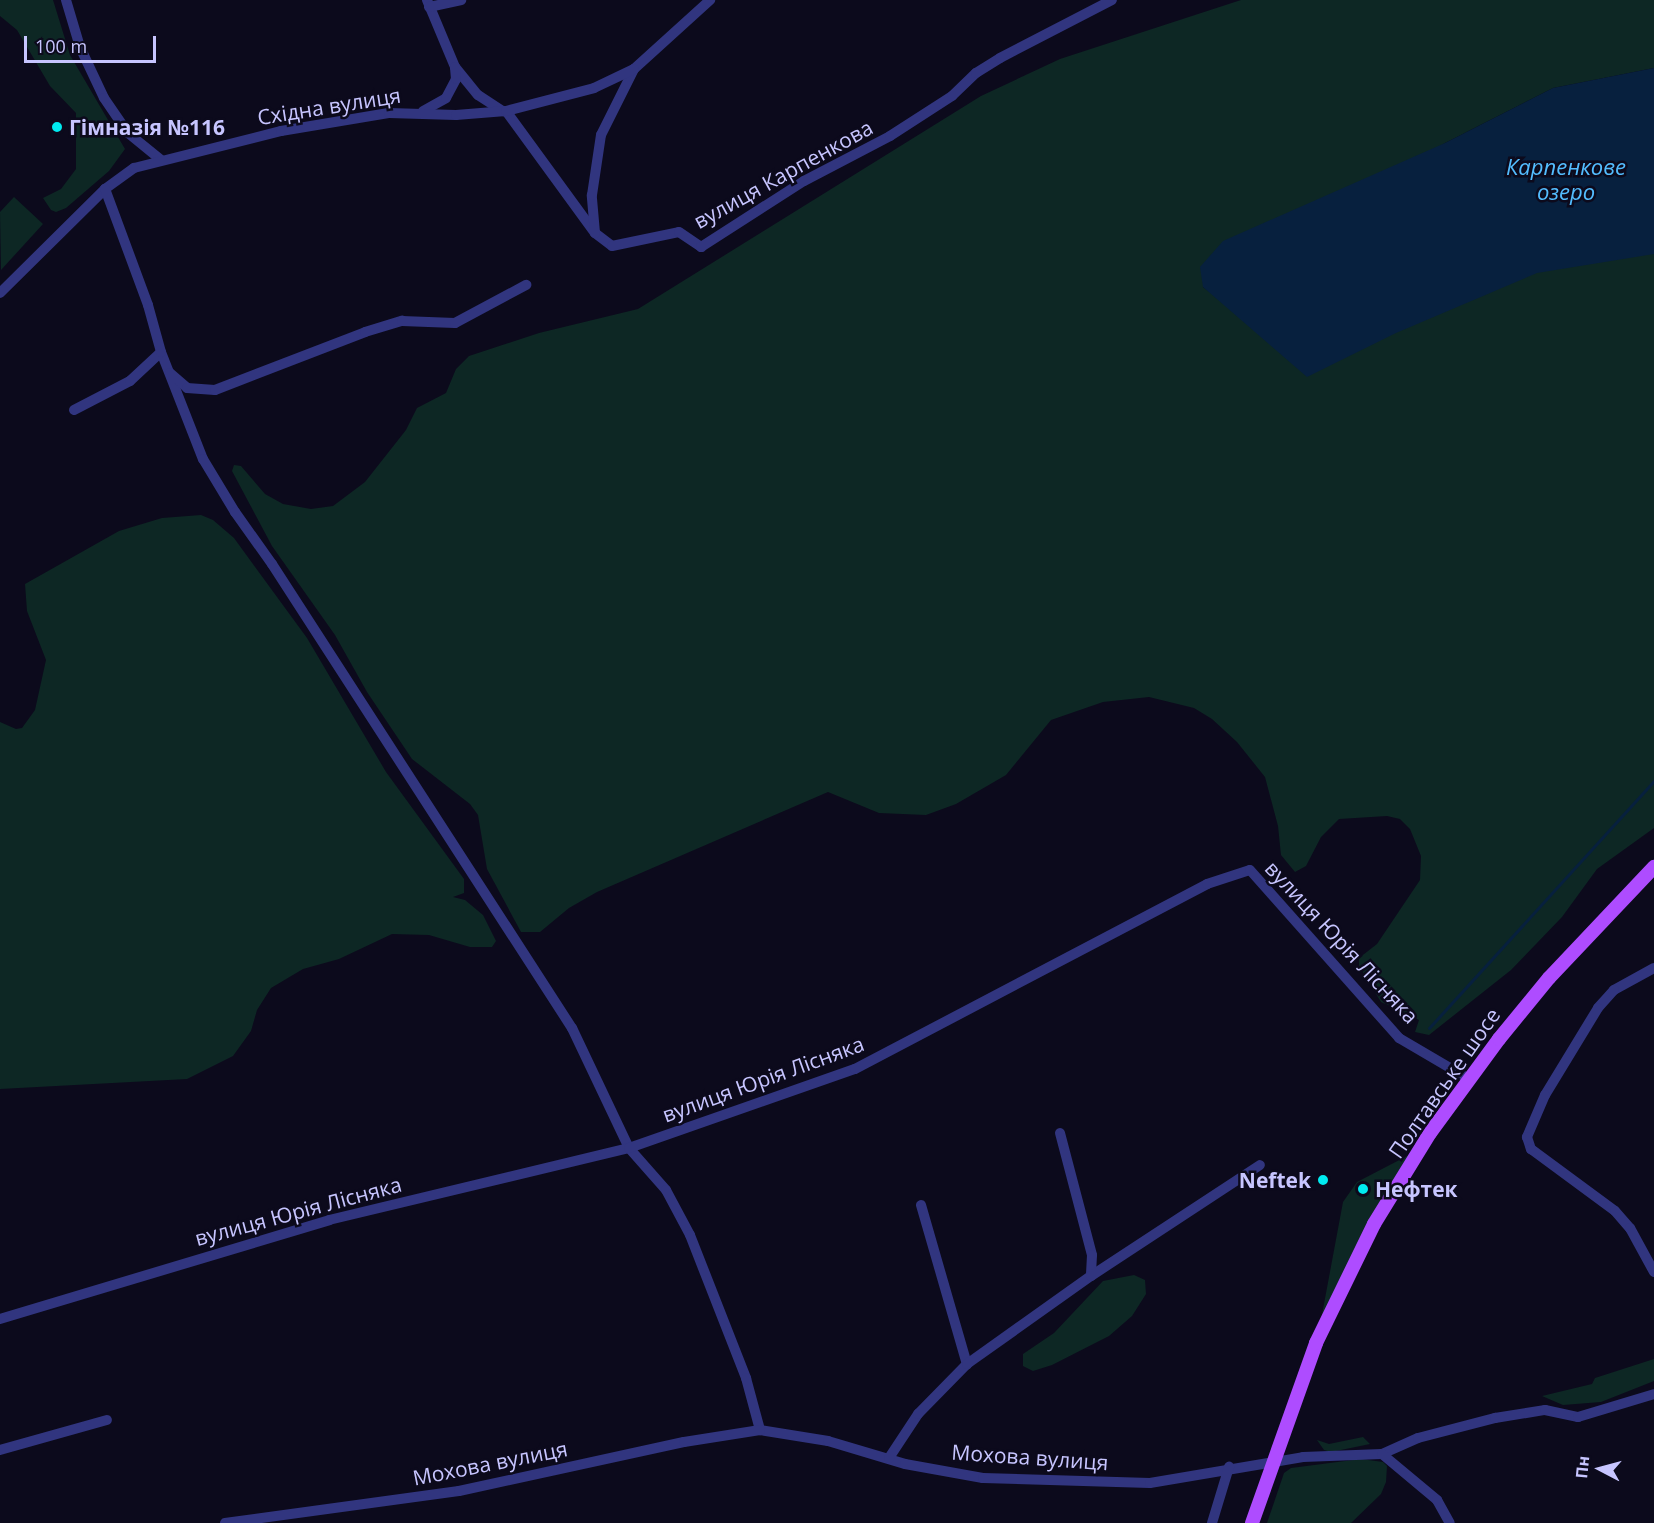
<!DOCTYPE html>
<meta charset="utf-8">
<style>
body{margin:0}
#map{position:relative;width:1654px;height:1523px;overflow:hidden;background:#0c0a1c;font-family:"Open Sans",sans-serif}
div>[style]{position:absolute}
.green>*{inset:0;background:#0d2724}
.water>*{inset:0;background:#07203e}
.stream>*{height:3px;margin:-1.5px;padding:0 1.5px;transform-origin:1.5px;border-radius:1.5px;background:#07203e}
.minor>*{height:10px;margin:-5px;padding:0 5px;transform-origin:5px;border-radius:5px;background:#31357f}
.major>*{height:14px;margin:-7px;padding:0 7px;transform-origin:7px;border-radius:7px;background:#ae4cff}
.dots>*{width:16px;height:16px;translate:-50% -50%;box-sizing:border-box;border:3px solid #0c0a1c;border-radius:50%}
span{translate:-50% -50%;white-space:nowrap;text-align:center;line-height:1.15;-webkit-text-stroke:5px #0c0a1c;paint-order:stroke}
.street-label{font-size:21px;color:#c7c5ff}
.poi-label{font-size:21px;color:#c7c5ff;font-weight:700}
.left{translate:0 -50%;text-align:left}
.right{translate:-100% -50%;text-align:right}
.water-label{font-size:22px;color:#53bdff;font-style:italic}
.north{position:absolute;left:1570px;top:1439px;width:60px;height:60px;-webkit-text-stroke:4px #0c0a1c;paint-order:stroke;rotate:276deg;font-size:16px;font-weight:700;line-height:24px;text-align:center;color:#c7c5ff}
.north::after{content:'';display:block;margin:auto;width:21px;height:27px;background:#c7c5ff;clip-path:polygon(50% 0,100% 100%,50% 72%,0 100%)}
.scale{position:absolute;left:24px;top:36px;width:132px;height:27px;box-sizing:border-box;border:3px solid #c7c5ff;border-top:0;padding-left:8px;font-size:18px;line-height:21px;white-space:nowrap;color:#c7c5ff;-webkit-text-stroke:4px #0c0a1c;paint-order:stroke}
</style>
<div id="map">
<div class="green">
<div style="clip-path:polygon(0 0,53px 0,70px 55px,125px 149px,109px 171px,66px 208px,56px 212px,51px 210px,43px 198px,61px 189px,76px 169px,76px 113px,50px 86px,17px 30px,0 16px)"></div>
<div style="clip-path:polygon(1241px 0,1654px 0,1654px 68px,1553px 88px,1445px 143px,1203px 287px,1219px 299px,1240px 296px,1654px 190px,1654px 828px,1597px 869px,1562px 917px,1511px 970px,1429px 1035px,1415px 1032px,1419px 1020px,1381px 1002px,1359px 966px,1359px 958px,1377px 944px,1420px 880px,1421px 856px,1410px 829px,1400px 819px,1387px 816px,1339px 819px,1321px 837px,1306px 866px,1295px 872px,1281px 855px,1278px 826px,1265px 777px,1237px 742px,1212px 719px,1194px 708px,1149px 697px,1103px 702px,1051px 720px,1006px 775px,956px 804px,926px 815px,879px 813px,828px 792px,597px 892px,569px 908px,540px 932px,521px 932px,487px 869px,478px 815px,470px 804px,412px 759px,367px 692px,335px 635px,272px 546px,232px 471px,234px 465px,241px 466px,265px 494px,283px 504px,311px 509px,333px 506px,365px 482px,406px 430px,417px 408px,446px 393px,456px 369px,469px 356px,539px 333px,638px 309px,981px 96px,1060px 59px)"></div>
<div style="clip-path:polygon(14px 197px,43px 224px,1px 270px,0 212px)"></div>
<div style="clip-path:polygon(201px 515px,213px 520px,234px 538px,307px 638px,386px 772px,464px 879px,464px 893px,453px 897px,465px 900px,483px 915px,496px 941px,492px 947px,470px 947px,429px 935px,392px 934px,339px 959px,303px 969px,271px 988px,257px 1010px,251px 1031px,233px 1056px,187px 1079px,0 1089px,0 722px,16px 729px,22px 728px,35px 710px,46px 660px,27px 611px,25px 584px,119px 531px,162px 518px)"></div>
<div style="clip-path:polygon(1409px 1155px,1372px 1214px,1321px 1320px,1343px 1202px,1357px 1182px)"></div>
<div style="clip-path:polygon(1134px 1275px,1145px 1280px,1146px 1294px,1132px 1316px,1109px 1336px,1052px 1365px,1033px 1371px,1023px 1366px,1023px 1354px,1054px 1333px,1103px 1281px)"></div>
<div style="clip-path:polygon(1654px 1359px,1654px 1381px,1601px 1402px,1563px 1405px,1542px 1396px,1592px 1384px,1595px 1378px)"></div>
<div style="clip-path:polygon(1363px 1437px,1370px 1444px,1331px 1452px,1324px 1450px,1317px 1440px,1329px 1444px)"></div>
<div style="clip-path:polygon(1361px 1459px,1383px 1462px,1387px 1466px,1386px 1482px,1381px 1494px,1351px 1523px,1267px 1523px,1284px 1473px,1291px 1468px)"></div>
</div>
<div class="water">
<div style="clip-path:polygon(1654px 68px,1654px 254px,1537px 273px,1396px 333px,1307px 377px,1203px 287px,1200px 267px,1223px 241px,1445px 143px,1553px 88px)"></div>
</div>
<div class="stream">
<div style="left:1429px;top:1028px;width:334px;rotate:-47.7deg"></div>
</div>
<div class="minor">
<div style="left:66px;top:0;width:49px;rotate:73.4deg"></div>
<div style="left:80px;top:47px;width:56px;rotate:64.8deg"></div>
<div style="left:104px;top:98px;width:42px;rotate:55.6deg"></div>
<div style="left:128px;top:133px;width:43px;rotate:39.3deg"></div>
<div style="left:427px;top:0;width:73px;rotate:67.3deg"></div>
<div style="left:455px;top:67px;width:36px;rotate:51deg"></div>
<div style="left:478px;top:95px;width:30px;rotate:33deg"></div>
<div style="left:429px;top:7px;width:33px;rotate:-12deg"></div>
<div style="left:423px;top:111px;width:26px;rotate:-29deg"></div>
<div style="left:446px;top:98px;width:21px;rotate:-62deg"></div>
<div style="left:456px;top:79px;width:12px;rotate:-95deg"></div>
<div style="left:506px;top:111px;width:151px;rotate:53.9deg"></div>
<div style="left:595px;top:233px;width:21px;rotate:37deg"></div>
<div style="left:612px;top:246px;width:68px;rotate:-11.8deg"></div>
<div style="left:679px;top:232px;width:27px;rotate:34deg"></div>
<div style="left:701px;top:247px;width:122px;rotate:-32.7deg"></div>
<div style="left:804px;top:181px;width:97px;rotate:-27.6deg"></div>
<div style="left:890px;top:136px;width:74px;rotate:-32.8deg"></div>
<div style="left:952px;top:96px;width:33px;rotate:-44deg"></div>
<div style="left:976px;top:73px;width:28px;rotate:-32deg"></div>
<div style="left:1000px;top:58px;width:126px;rotate:-27.4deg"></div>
<div style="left:595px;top:233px;width:38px;rotate:-95deg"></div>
<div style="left:592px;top:195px;width:61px;rotate:-81.5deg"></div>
<div style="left:601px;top:135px;width:74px;rotate:-63.4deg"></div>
<div style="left:634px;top:69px;width:103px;rotate:-42.2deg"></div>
<div style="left:0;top:293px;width:148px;rotate:-44.7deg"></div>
<div style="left:105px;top:189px;width:36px;rotate:-36deg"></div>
<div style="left:134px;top:168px;width:152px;rotate:-14.1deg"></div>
<div style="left:281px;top:131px;width:109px;rotate:-9.5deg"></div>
<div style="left:389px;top:113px;width:67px;rotate:1.7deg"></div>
<div style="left:456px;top:115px;width:50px;rotate:-4.6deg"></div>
<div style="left:506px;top:111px;width:91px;rotate:-14.6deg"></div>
<div style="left:594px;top:88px;width:44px;rotate:-25.4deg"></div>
<div style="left:161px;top:352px;width:115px;rotate:68.6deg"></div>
<div style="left:203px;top:459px;width:62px;rotate:58.9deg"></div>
<div style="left:235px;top:512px;width:64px;rotate:54.6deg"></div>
<div style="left:272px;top:564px;width:553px;rotate:57.12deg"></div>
<div style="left:572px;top:1028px;width:133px;rotate:64.6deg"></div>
<div style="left:629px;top:1148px;width:56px;rotate:48.6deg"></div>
<div style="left:666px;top:1190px;width:51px;rotate:61.9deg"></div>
<div style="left:690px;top:1235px;width:154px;rotate:68.6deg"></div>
<div style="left:746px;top:1378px;width:54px;rotate:74.9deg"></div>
<div style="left:760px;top:1430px;width:69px;rotate:9.2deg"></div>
<div style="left:828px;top:1441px;width:80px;rotate:16.6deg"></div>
<div style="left:905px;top:1464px;width:79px;rotate:10.2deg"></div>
<div style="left:983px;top:1478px;width:167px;rotate:1.7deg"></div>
<div style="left:1150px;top:1483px;width:155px;rotate:-9.6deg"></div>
<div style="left:1303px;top:1457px;width:79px;rotate:-2.2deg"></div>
<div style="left:1382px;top:1454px;width:39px;rotate:-24deg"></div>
<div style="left:1418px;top:1438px;width:80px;rotate:-14.6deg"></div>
<div style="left:1495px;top:1418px;width:51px;rotate:-9.1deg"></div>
<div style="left:1545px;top:1410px;width:34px;rotate:12deg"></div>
<div style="left:1578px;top:1417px;width:79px;rotate:-16.8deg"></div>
<div style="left:170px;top:373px;width:23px;rotate:41deg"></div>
<div style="left:187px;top:388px;width:28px;rotate:4deg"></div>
<div style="left:215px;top:390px;width:161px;rotate:-21.1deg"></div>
<div style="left:365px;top:332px;width:39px;rotate:-17deg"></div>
<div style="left:402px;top:321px;width:53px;rotate:2.2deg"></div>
<div style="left:455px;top:323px;width:81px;rotate:-28.2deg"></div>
<div style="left:74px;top:410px;width:63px;rotate:-27.4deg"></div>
<div style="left:130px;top:381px;width:42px;rotate:-43.1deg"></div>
<div style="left:161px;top:352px;width:49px;rotate:-105.5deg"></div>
<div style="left:148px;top:305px;width:124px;rotate:-110.3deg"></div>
<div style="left:1654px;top:968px;width:46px;rotate:151.2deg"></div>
<div style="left:1614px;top:990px;width:24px;rotate:132deg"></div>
<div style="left:1598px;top:1008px;width:102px;rotate:121.3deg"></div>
<div style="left:1545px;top:1095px;width:46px;rotate:113.2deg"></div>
<div style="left:1527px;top:1137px;width:13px;rotate:72deg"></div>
<div style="left:1531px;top:1149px;width:104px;rotate:36.4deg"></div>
<div style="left:1615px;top:1211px;width:23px;rotate:49deg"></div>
<div style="left:1630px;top:1228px;width:50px;rotate:61.4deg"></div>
<div style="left:1060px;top:1133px;width:126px;rotate:75.3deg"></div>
<div style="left:1092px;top:1255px;width:21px;rotate:93deg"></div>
<div style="left:921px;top:1205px;width:166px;rotate:73.9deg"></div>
<div style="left:0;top:1319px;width:344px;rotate:-16.7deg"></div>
<div style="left:329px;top:1220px;width:309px;rotate:-13.5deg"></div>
<div style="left:629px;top:1148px;width:239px;rotate:-19.3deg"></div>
<div style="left:855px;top:1069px;width:398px;rotate:-27.7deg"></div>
<div style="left:1207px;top:884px;width:45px;rotate:-18deg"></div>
<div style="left:1250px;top:870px;width:225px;rotate:48.4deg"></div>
<div style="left:1399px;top:1038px;width:81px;rotate:30.4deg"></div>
<div style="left:0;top:1450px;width:111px;rotate:-15.7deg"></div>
<div style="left:1382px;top:1454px;width:72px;rotate:39.9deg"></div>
<div style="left:1437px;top:1500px;width:26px;rotate:61deg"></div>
<div style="left:889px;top:1458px;width:53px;rotate:-56.6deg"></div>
<div style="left:918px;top:1414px;width:70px;rotate:-45.6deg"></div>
<div style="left:967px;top:1364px;width:152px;rotate:-35.4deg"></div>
<div style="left:1091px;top:1276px;width:202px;rotate:-33.3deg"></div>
<div style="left:225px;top:1523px;width:236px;rotate:-7.8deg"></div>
<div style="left:459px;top:1491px;width:230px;rotate:-12.3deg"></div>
<div style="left:684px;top:1442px;width:77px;rotate:-9deg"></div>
<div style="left:1212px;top:1523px;width:59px;rotate:-73.1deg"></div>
</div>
<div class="major">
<div style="left:1252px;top:1523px;width:191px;rotate:-70.4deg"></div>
<div style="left:1316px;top:1343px;width:132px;rotate:-64deg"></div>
<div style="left:1374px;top:1224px;width:107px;rotate:-58.4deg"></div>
<div style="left:1430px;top:1133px;width:117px;rotate:-53.7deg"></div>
<div style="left:1499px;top:1039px;width:79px;rotate:-50.7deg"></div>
<div style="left:1549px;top:978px;width:153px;rotate:-46.6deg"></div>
</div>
<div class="dots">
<div style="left:57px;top:127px;background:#00ebf0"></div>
<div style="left:1323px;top:1180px;background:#00ebf0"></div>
<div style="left:1363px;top:1189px;background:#00ebf0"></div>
</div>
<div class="street-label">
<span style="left:329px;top:106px;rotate:-9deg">Східна вулиця</span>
<span style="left:783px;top:174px;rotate:-29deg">вулиця Карпенкова</span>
<span style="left:1342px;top:942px;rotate:47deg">вулиця Юрія Лісняка</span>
<span style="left:763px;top:1079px;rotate:-20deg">вулиця Юрія Лісняка</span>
<span style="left:1444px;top:1083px;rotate:-55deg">Полтавське шосе</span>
<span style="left:298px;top:1211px;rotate:-15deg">вулиця Юрія Лісняка</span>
<span style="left:1030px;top:1457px;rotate:4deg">Мохова вулиця</span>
<span style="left:490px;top:1463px;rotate:-11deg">Мохова вулиця</span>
</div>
<div class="poi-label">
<span class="left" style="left:69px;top:127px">Гімназія №116</span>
<span class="right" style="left:1311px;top:1180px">Neftek</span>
<span class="left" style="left:1375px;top:1189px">Нефтек</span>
</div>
<div class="water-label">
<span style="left:1566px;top:179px">Карпенкове<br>озеро</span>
</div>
<div class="north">Пн</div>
<div class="scale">100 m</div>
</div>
